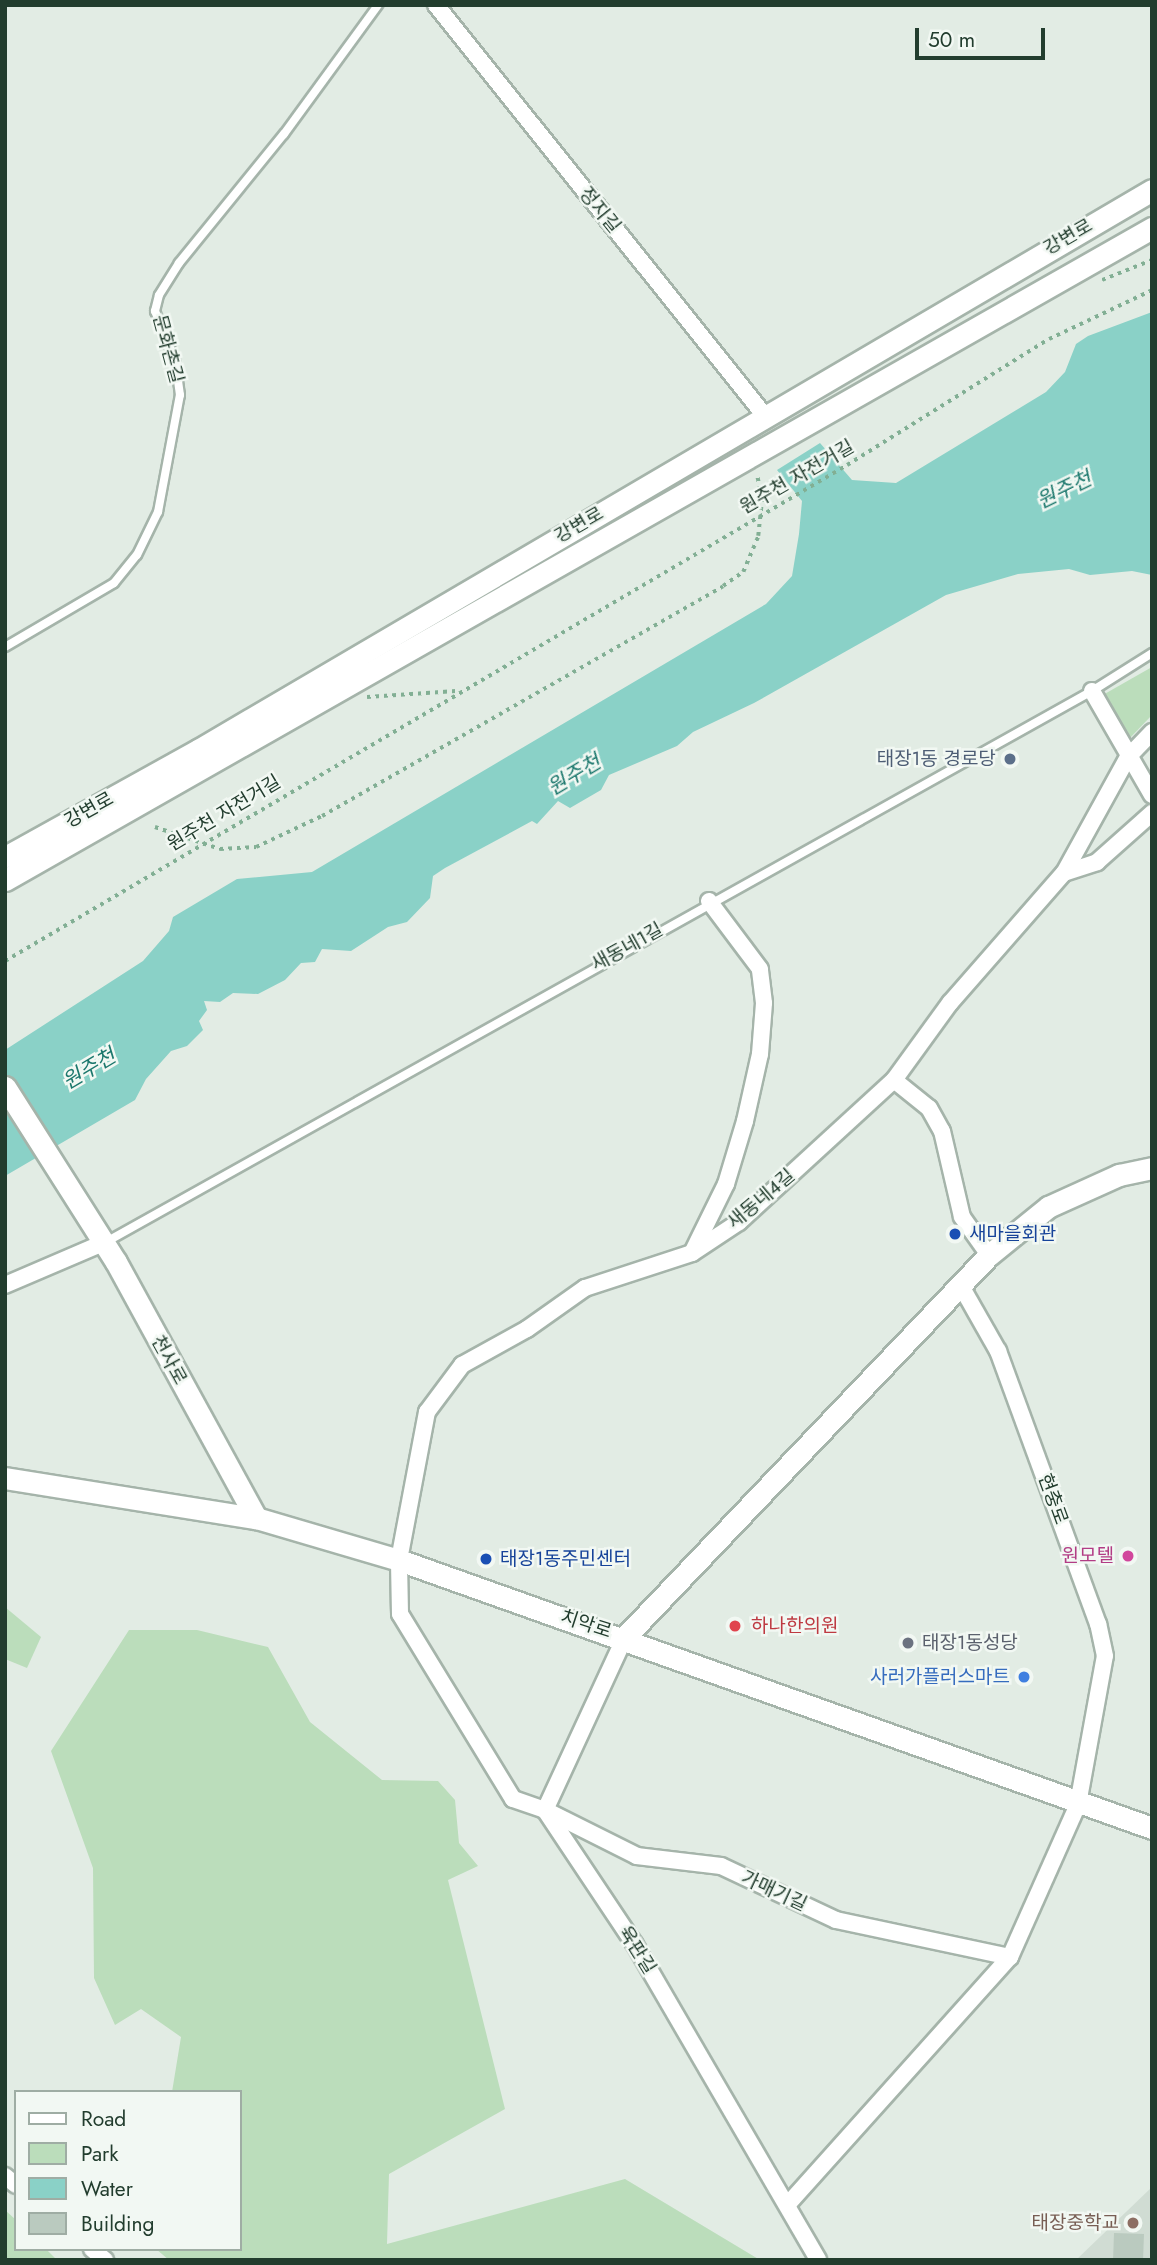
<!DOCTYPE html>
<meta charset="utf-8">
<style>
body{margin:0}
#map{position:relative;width:1157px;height:2265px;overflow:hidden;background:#e2ece4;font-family:Jost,"Noto Sans KR",sans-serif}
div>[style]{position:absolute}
.built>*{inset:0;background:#d0dcd3}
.green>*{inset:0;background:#bdb}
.water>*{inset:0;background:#8ad1c7}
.building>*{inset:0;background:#bacabf;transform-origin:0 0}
.path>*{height:3.5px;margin-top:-1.75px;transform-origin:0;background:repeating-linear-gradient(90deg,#82af94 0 3.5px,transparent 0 8.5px)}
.roads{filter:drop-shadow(2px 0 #a5b4aa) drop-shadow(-2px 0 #a5b4aa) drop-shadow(0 2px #a5b4aa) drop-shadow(0 -2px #a5b4aa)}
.lane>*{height:8px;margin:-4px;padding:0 4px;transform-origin:4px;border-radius:4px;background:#fff}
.street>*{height:16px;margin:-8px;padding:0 8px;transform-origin:8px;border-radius:8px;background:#fff}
.secondary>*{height:21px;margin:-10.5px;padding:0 10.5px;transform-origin:10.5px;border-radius:10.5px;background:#fff}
.dots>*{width:19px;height:19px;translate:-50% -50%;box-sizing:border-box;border:4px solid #f2f8f3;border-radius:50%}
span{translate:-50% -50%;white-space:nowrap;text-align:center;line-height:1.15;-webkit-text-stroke:5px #f2f8f3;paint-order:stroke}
.street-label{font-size:19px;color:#223d2e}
.service-label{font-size:19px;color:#4e5e75}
.right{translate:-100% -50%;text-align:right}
.transit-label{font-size:19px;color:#164399}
.left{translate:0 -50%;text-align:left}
.hotel-label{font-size:19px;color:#b23c85}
.health-label{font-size:19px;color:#be3a42}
.worship-label{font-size:19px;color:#5b616d}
.shop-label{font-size:19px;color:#366cbe}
.education-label{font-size:19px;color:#785e54}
.water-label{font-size:21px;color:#1c786d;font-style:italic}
.frame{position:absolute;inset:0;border:7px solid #223d2e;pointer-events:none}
.legend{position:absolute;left:14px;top:2090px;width:228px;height:161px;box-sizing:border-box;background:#f2f8f3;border:2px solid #9fada4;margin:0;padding:9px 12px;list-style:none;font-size:21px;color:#223d2e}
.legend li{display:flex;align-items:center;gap:14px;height:35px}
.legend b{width:35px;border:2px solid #9fada4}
.scale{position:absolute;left:915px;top:28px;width:130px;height:32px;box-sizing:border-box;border:4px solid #223d2e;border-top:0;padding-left:9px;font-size:21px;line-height:24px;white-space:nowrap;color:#223d2e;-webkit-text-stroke:5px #f2f8f3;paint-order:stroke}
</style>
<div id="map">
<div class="built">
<div style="clip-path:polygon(1152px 2187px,1152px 2260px,1076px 2260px)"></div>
</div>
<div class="green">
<div style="clip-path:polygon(1152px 667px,1152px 715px,1128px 740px,1101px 696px)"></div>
<div style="clip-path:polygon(5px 1607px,41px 1637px,27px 1668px,5px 1659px)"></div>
<div style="clip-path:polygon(129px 1630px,197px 1630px,268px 1647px,310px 1722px,382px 1780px,438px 1781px,455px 1800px,459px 1843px,478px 1866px,448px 1880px,505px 2109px,389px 2174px,387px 2244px,625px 2179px,760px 2260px,169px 2260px,156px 2249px,240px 2249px,240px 2092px,172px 2092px,181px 2037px,141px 2009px,115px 2025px,94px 1978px,93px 1868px,51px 1751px)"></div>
<div style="clip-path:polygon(5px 2210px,16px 2220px,16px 2249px,46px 2249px,57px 2260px,5px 2260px)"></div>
</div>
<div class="water">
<div style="clip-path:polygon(1152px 312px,1152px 575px,1132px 571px,1090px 575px,1069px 569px,1018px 574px,946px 595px,754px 703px,693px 732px,677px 746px,609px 775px,601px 790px,570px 808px,558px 801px,537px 824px,532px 821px,445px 868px,433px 876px,430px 898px,407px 922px,388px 927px,351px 951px,322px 949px,315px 962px,301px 963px,285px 980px,258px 994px,233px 993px,220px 1002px,204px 1001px,207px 1010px,199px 1021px,203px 1030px,187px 1046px,171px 1051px,146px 1079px,135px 1100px,5px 1176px,5px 1050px,143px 961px,169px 931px,173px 917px,237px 879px,312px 872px,766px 604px,792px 576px,799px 534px,802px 501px,777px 470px,820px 443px,852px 480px,896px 483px,1046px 392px,1065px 372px,1076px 344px,1088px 336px)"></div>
</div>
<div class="building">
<div style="left:1114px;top:2233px;width:30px;height:27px;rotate:2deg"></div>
</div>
<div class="path">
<div style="left:1102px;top:280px;width:54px;rotate:-21.8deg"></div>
<div style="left:367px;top:697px;width:89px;rotate:-3.9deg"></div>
<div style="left:155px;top:827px;width:69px;rotate:18.7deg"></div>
<div style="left:220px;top:849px;width:36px;rotate:-3deg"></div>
<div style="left:256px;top:847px;width:73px;rotate:-25.2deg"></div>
<div style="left:322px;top:816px;width:462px;rotate:-29.8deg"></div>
<div style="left:723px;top:586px;width:24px;rotate:-35deg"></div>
<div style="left:743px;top:572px;width:39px;rotate:-67deg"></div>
<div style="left:758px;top:536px;width:38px;rotate:-84deg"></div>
<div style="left:762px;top:498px;width:23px;rotate:-103deg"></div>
<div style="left:5px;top:961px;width:977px;rotate:-30.5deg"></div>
<div style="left:847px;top:465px;width:238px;rotate:-32deg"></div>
<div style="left:1049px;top:339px;width:114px;rotate:-25.4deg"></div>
</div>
<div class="roads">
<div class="lane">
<div style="left:5px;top:647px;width:126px;rotate:-30.4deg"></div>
<div style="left:114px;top:583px;width:36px;rotate:-51deg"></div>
<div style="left:137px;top:555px;width:48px;rotate:-64deg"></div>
<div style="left:158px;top:512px;width:119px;rotate:-79.4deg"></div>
<div style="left:180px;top:395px;width:35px;rotate:-98deg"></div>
<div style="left:175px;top:360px;width:53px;rotate:-112.2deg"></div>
<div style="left:155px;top:311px;width:16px;rotate:-76deg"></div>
<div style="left:159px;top:295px;width:38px;rotate:-58deg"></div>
<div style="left:179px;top:263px;width:166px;rotate:-50.9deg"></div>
<div style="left:284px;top:134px;width:160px;rotate:-53.9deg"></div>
<div style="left:106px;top:1242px;width:1130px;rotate:-29.2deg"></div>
<div style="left:1092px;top:691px;width:71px;rotate:-32.3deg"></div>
</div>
<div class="street">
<div style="left:436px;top:5px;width:526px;rotate:51.32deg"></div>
<div style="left:1092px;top:691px;width:120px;rotate:60deg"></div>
<div style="left:1064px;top:873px;width:132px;rotate:-61.1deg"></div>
<div style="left:1128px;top:757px;width:35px;rotate:-46deg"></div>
<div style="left:894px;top:1080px;width:45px;rotate:38.7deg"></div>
<div style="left:929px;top:1108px;width:26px;rotate:61deg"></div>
<div style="left:942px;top:1131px;width:88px;rotate:76.9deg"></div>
<div style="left:962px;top:1217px;width:47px;rotate:54.6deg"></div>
<div style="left:693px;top:1251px;width:75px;rotate:-63.8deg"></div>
<div style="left:726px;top:1184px;width:66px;rotate:-73.2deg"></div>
<div style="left:745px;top:1121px;width:69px;rotate:-77.4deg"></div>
<div style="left:760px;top:1054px;width:51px;rotate:-85.5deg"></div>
<div style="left:764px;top:1003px;width:34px;rotate:-97deg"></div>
<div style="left:760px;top:969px;width:85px;rotate:-126.9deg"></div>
<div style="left:5px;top:1285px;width:107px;rotate:-23.2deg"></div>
<div style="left:625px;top:1637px;width:191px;rotate:114.8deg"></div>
<div style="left:545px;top:1810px;width:162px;rotate:56.3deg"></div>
<div style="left:635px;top:1945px;width:364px;rotate:59.8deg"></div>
<div style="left:1010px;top:1957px;width:178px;rotate:-168deg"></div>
<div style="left:836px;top:1920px;width:127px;rotate:-154.8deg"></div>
<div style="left:721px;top:1866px;width:85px;rotate:-173.2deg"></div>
<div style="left:637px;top:1856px;width:103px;rotate:-153.4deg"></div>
<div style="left:545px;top:1810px;width:34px;rotate:-161deg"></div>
<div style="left:513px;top:1799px;width:217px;rotate:-121.4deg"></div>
<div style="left:400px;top:1614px;width:54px;rotate:-91.1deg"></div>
<div style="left:399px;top:1560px;width:151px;rotate:-79.3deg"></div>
<div style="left:427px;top:1412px;width:59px;rotate:-53.3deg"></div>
<div style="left:462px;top:1365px;width:74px;rotate:-29deg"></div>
<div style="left:527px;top:1329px;width:71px;rotate:-35.3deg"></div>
<div style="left:585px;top:1288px;width:113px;rotate:-18.1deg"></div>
<div style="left:692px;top:1253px;width:56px;rotate:-33.4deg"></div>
<div style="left:739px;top:1222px;width:210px;rotate:-42.5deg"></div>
<div style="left:894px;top:1080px;width:95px;rotate:-54deg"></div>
<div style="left:950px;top:1003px;width:173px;rotate:-48.8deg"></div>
<div style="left:1064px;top:873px;width:35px;rotate:-18deg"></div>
<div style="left:1097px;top:862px;width:74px;rotate:-41.7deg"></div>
<div style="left:5px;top:2176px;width:14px;rotate:39deg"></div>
<div style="left:789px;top:2203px;width:331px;rotate:-48.1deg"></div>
<div style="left:1010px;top:1957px;width:167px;rotate:-66deg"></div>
<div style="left:1078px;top:1804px;width:150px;rotate:-79.7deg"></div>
<div style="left:1105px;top:1656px;width:33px;rotate:-102deg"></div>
<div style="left:1098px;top:1624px;width:291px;rotate:-110.1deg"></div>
<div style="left:998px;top:1351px;width:75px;rotate:-119.6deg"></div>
<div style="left:92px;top:2249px;width:17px;rotate:40deg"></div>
</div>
<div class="secondary">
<div style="left:5px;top:857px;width:221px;rotate:-29deg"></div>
<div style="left:198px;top:750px;width:1106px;rotate:-30.41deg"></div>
<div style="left:5px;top:880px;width:1319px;rotate:-29.62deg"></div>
<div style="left:5px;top:1087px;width:207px;rotate:57.6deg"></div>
<div style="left:116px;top:1262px;width:292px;rotate:61.3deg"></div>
<div style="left:5px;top:1478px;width:254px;rotate:9.1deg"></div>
<div style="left:256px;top:1518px;width:149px;rotate:16.4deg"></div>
<div style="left:399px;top:1560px;width:799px;rotate:19.59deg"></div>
<div style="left:625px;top:1637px;width:528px;rotate:-46.38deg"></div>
<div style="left:989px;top:1255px;width:76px;rotate:-39.1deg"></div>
<div style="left:1048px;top:1207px;width:78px;rotate:-24.3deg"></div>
<div style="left:1119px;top:1175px;width:34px;rotate:-12deg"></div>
</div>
</div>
<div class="dots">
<div style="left:1010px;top:759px;background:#5c6f8a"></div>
<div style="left:955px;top:1234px;background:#1a4fb4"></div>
<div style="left:1128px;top:1556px;background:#d1479c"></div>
<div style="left:486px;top:1559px;background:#1a4fb4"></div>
<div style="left:735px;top:1626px;background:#e0444e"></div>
<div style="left:908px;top:1643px;background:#6b7280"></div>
<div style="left:1024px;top:1677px;background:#3f7fe0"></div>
<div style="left:1133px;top:2223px;background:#8d6e63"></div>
</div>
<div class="street-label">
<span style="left:600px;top:210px;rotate:51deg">정지길</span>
<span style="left:1068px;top:237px;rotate:-30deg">강변로</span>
<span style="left:168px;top:349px;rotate:75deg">문화촌길</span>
<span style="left:797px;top:477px;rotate:-30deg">원주천 자전거길</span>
<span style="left:579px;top:525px;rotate:-30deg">강변로</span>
<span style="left:89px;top:810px;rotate:-29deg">강변로</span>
<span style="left:224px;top:813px;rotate:-31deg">원주천 자전거길</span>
<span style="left:627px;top:947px;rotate:-29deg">새동네1길</span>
<span style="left:761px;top:1199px;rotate:-40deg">새동네4길</span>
<span style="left:169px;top:1360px;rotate:61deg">천사로</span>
<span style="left:1053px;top:1499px;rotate:70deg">현충로</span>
<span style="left:586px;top:1624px;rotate:18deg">치악로</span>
<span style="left:774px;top:1891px;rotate:25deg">가매기길</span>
<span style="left:637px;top:1950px;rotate:58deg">육판길</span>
</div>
<div class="service-label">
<span class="right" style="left:996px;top:759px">태장1동 경로당</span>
</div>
<div class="transit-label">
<span class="left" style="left:969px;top:1234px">새마을회관</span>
<span class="left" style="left:500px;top:1559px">태장1동주민센터</span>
</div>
<div class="hotel-label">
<span class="right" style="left:1114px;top:1556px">원모텔</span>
</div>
<div class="health-label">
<span class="left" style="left:751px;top:1626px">하나한의원</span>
</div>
<div class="worship-label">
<span class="left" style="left:922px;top:1643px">태장1동성당</span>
</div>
<div class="shop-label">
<span class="right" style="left:1010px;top:1677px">사러가플러스마트</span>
</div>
<div class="education-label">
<span class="right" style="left:1119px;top:2223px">태장중학교</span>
</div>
<div class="water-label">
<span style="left:1064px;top:490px;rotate:-26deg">원주천</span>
<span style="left:574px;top:775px;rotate:-31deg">원주천</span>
<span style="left:89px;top:1069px;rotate:-31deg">원주천</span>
</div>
<div class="frame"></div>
<ul class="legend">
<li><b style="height:9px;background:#fff"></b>Road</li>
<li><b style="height:19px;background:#bdb"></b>Park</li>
<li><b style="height:19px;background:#8ad1c7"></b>Water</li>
<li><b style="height:19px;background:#bacabf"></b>Building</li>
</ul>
<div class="scale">50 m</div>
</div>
